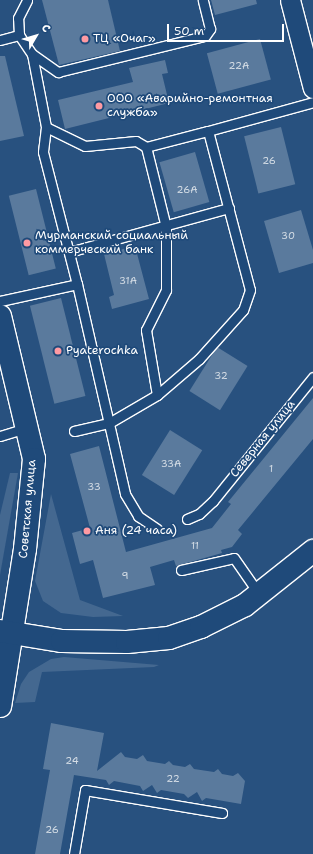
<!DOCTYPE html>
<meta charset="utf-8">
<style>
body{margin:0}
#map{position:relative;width:313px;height:854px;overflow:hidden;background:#28517f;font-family:"Shantell Sans",sans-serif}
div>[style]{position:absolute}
.green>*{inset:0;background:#446890}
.building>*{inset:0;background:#5a7a9d;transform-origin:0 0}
.roads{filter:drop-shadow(1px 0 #fff) drop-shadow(-1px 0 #fff) drop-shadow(0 1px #fff) drop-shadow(0 -1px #fff)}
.lane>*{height:9px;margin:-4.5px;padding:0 4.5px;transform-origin:4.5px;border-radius:4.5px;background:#1f4a7a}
.street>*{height:19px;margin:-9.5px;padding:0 9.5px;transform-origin:9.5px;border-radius:9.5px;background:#1f4a7a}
.secondary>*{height:22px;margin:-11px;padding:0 11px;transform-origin:11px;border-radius:11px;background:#1f4a7a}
.dots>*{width:11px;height:11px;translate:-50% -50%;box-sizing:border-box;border:2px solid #1f4a7a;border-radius:50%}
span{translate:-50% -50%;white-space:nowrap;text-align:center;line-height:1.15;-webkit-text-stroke:3.5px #1f4a7a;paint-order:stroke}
.number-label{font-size:10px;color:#d6dee6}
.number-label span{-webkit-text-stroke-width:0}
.poi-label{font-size:12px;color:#fff}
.left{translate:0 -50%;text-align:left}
.street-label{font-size:12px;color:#fff}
.north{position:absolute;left:16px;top:16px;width:40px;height:40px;-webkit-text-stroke:3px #1f4a7a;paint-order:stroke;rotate:52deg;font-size:11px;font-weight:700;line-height:16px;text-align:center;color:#fff}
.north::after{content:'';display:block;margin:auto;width:14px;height:18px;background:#fff;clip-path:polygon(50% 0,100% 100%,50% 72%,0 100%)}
.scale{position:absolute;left:167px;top:24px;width:117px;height:18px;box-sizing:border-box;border:2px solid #fff;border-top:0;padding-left:5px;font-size:12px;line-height:14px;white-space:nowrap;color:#fff;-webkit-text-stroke:3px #1f4a7a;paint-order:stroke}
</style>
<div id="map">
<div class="green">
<div style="clip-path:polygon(10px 473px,18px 473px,0 575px,0 515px)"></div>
<div style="clip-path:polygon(51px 494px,80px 600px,123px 616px,93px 617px,61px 613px,43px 601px,35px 581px)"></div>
<div style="clip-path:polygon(64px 657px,159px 665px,154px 667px,42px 672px,35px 702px,15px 703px,21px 684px,29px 672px,51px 659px)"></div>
</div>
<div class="building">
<div style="clip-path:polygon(42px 0,108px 0,120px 51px,59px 65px)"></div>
<div style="clip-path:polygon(211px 0,256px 0,257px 4px,215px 15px)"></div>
<div style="left:260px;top:39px;width:42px;height:55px;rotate:75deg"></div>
<div style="clip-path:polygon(0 56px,5px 56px,24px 136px,0 141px)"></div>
<div style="clip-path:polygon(165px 60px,168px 73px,162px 74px,169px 103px,65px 129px,58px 100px,133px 82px,129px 68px)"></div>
<div style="left:281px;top:127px;width:59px;height:38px;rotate:76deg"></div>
<div style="left:195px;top:152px;width:52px;height:37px;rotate:74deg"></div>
<div style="left:36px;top:189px;width:82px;height:28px;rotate:76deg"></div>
<div style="clip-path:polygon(301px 210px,313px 250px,313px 263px,279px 273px,264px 221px)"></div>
<div style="clip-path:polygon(135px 246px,149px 299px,112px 309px,109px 297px,114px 295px,104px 254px)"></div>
<div style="left:61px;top:298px;width:101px;height:32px;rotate:76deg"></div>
<div style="left:217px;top:347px;width:36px;height:52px;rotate:32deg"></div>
<div style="clip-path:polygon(313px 398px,313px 439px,238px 530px,242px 534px,232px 547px,221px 550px,222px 553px,176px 566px,174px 560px,150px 567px,155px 585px,103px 598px,93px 560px,80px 564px,72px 533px,90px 528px,70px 454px,99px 446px,126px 552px,212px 528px,231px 504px,228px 502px)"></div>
<div style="left:170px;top:430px;width:38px;height:53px;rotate:32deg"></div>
<div style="clip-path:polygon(51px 723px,104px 733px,97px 771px,121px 752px,125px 757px,137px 759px,143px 755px,147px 761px,165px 764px,169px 761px,173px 765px,185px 767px,190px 764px,194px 769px,214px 772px,218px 769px,222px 774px,233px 776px,238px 773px,245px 781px,241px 804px,206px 798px,202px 801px,197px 792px,188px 798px,184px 794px,161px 790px,157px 793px,152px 785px,143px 791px,140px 786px,114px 781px,109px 785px,106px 780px,74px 775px,60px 854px,35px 854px,50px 770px,43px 769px)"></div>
</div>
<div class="roads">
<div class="lane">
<div style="left:19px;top:35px;width:23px;rotate:56deg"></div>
<div style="left:32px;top:54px;width:32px;rotate:35deg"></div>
<div style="left:58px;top:72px;width:151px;rotate:-13.8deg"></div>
<div style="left:205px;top:36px;width:9px;rotate:-54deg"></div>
<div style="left:210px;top:29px;width:30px;rotate:-104deg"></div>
<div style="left:0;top:40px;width:20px;rotate:-15deg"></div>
<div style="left:19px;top:35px;width:17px;rotate:-93deg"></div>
<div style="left:18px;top:18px;width:20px;rotate:-63deg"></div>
<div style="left:32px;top:54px;width:74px;rotate:79.1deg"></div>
<div style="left:46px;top:127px;width:25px;rotate:97deg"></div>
<div style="left:43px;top:152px;width:136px;rotate:75.6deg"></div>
<div style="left:77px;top:284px;width:215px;rotate:77.1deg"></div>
<div style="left:125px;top:494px;width:26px;rotate:59deg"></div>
<div style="left:138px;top:516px;width:23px;rotate:34deg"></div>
<div style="left:46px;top:127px;width:43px;rotate:26deg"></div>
<div style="left:85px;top:146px;width:51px;rotate:-5.6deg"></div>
<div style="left:136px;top:141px;width:12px;rotate:31deg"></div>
<div style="left:146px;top:147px;width:64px;rotate:-14.5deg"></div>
<div style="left:208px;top:131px;width:164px;rotate:75.2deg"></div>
<div style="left:250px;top:290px;width:21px;rotate:109deg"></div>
<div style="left:243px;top:310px;width:66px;rotate:131.9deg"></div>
<div style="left:199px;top:359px;width:55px;rotate:139.4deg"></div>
<div style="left:208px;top:131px;width:109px;rotate:-15.4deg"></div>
<div style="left:69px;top:252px;width:166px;rotate:-15.4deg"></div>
<div style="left:0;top:301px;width:79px;rotate:-12.4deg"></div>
<div style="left:74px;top:431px;width:36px;rotate:-13deg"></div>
<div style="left:109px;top:423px;width:56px;rotate:-30.3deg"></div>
<div style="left:157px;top:395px;width:66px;rotate:-99.6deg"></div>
<div style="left:146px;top:330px;width:45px;rotate:-63.4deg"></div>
<div style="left:166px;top:290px;width:63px;rotate:-90deg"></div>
<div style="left:166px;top:227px;width:82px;rotate:-104deg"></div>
<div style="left:0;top:436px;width:28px;rotate:-17deg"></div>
<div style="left:187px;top:519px;width:13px;rotate:-23deg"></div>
<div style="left:199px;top:514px;width:19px;rotate:-43deg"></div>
<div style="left:213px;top:501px;width:159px;rotate:-51.1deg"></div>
<div style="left:181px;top:570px;width:54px;rotate:-12.8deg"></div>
<div style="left:234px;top:558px;width:44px;rotate:55.2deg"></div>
<div style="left:74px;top:854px;width:65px;rotate:-80.2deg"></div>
<div style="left:85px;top:790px;width:139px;rotate:9.5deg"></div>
</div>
<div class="street">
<div style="left:290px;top:0;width:91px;rotate:75.4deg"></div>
</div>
<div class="secondary">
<div style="left:0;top:316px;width:147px;rotate:76.6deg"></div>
<div style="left:34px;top:459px;width:90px;rotate:95.7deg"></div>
<div style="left:25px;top:549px;width:159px;rotate:99deg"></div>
<div style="left:0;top:631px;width:63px;rotate:9.2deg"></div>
<div style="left:62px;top:641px;width:65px;rotate:0.9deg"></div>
<div style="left:127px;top:642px;width:42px;rotate:-5.4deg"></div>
<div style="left:169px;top:638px;width:34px;rotate:-19deg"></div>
<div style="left:201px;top:627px;width:49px;rotate:-26.6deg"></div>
<div style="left:245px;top:605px;width:87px;rotate:-38.5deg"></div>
</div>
</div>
<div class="dots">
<div style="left:85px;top:39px;background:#ff9aa2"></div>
<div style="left:99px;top:106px;background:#ff9aa2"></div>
<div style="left:27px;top:243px;background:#ff9aa2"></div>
<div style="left:58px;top:351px;background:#ff9aa2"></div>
<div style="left:87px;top:531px;background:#ff9aa2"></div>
</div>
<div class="number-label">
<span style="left:239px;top:66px">22А</span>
<span style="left:269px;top:161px">26</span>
<span style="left:187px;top:190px">26А</span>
<span style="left:288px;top:236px">30</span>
<span style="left:128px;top:281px">31А</span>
<span style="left:221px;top:376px">32</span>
<span style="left:171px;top:464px">33А</span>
<span style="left:271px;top:469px">1</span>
<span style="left:94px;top:487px">33</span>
<span style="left:195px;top:546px">11</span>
<span style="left:125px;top:576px">9</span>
<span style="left:72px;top:761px">24</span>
<span style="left:173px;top:779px">22</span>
<span style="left:52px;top:830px">26</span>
</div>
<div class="poi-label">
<span class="left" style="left:93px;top:39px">ТЦ «Очаг»</span>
<span class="left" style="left:107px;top:106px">ООО «Аварийно-ремонтная<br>служба»</span>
<span class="left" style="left:35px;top:243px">Мурманский социальный<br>коммерческий банк</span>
<span class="left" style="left:66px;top:351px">Pyaterochka</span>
<span class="left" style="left:95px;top:531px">Аня (24 часа)</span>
</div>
<div class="street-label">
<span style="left:263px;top:439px;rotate:-51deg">Северная улица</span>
<span style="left:28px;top:509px;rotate:-85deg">Советская улица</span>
</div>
<div class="north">С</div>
<div class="scale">50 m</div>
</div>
